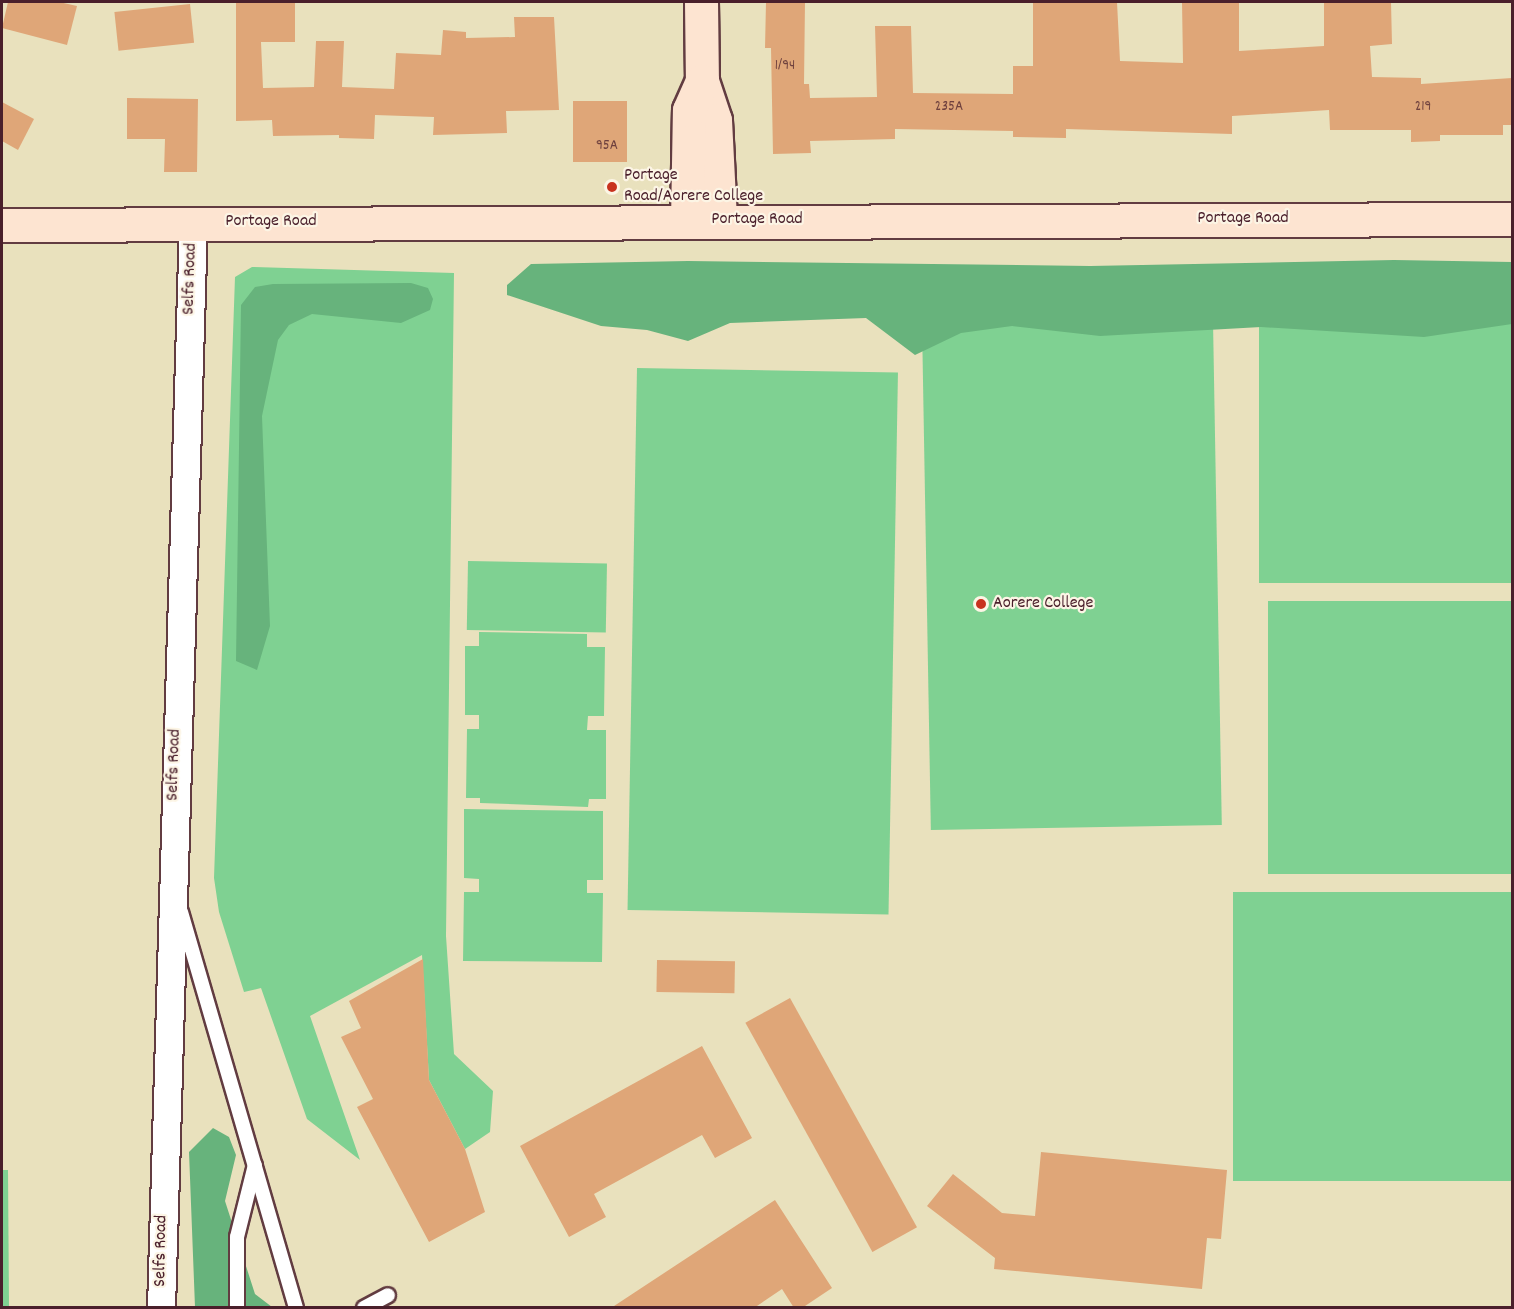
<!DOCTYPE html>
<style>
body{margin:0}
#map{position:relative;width:1514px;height:1309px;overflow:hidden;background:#e9e1bd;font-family:Dekko,sans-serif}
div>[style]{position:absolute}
.green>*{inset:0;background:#7fd192;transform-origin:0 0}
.forest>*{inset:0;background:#67b37c}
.building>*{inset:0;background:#dfa678;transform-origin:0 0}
.roads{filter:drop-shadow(2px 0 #623c41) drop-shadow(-2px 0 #623c41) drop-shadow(0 2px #623c41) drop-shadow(0 -2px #623c41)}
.lane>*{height:14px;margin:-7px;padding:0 7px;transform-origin:7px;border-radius:7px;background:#fff}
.street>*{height:27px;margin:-13.5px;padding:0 13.5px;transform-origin:13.5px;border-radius:13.5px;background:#fff}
.secondary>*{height:33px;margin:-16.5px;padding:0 16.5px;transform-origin:16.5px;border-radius:16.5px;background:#fde4d1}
.dots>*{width:16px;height:16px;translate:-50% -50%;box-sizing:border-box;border:3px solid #fcf5e5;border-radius:50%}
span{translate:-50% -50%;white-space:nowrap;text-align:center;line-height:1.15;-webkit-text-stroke:4.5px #fcf5e5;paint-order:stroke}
.number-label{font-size:15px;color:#6f413e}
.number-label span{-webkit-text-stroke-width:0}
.poi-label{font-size:18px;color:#4a1f2b}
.left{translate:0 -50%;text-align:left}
.street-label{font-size:18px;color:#4a1f2b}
.frame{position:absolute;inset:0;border:3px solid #4a1f2b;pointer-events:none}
</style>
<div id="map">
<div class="green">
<div style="clip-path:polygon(252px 267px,454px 273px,446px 936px,454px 1054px,493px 1091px,490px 1132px,465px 1149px,429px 1080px,422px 955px,310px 1016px,360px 1160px,307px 1119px,261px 988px,244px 992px,219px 912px,214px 878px,235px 277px)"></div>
<div style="left:1512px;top:309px;width:274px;height:253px;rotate:90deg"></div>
<div style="left:1213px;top:321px;width:504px;height:291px;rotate:89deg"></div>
<div style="left:637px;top:368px;width:261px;height:542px;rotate:1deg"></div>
<div style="left:468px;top:561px;width:139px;height:69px;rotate:1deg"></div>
<div style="left:1512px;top:601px;width:273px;height:244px;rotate:90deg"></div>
<div style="clip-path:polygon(479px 632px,587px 634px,587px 647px,605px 647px,604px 716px,588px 716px,587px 730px,606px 730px,606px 799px,589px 799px,588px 807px,480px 803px,480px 798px,466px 798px,467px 729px,479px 729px,479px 715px,465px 715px,465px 646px,479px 646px)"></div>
<div style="clip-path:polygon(464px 809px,603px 811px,603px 880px,587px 880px,587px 893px,603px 893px,602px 962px,463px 961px,464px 892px,479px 892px,479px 879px,464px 878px)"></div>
<div style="left:1512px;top:892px;width:289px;height:279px;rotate:90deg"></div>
<div style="clip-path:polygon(2px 1170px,8px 1170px,9px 1307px,2px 1307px)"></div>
</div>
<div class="forest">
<div style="clip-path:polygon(1394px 260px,1512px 262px,1512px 324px,1424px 337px,1261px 327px,1100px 336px,1012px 326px,961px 333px,915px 355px,866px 318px,730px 323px,688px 341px,647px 330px,601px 326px,507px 295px,507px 285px,531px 264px,688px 261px,1090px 266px)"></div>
<div style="clip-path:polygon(411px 283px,428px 288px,433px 299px,430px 310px,401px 323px,312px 314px,289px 325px,278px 340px,262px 416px,270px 626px,257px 670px,236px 661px,241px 305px,255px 287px,273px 284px)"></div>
<div style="clip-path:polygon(213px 1128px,229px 1137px,236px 1155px,225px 1201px,255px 1294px,272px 1307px,195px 1307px,189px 1152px)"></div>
</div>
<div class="building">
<div style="clip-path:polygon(8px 2px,59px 2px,77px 6px,67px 45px,2px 28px)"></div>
<div style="clip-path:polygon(236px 2px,295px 2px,295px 42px,261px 42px,263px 88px,314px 87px,316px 41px,344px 41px,342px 87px,394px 89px,396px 53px,441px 55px,443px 30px,466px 32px,466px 38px,515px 37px,514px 17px,554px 17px,559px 110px,506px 111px,507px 133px,433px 135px,434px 117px,375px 115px,374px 139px,339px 138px,339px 135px,273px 136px,272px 120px,236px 121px)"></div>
<div style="clip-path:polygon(766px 2px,805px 2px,804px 84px,809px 84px,810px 98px,877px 97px,875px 26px,911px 26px,913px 93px,1013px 94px,1013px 66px,1033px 66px,1033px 2px,1117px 2px,1120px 61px,1183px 63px,1182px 2px,1239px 2px,1239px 51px,1324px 46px,1324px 2px,1391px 2px,1392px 44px,1370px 46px,1372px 77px,1421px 78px,1421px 84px,1512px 78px,1512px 125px,1503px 125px,1503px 135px,1440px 135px,1440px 141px,1411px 142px,1411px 130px,1330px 130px,1329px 110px,1232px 116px,1232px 134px,1066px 129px,1066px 138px,1013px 137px,1013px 131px,895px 129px,895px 139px,810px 141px,811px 153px,773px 154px,771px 48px,765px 48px)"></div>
<div style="left:190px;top:4px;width:39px;height:76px;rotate:84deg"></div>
<div style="clip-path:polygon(127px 98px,198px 99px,197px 172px,164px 172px,165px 139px,127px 139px)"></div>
<div style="left:573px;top:101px;width:54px;height:61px"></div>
<div style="clip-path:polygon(2px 102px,34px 119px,18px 150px,2px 141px)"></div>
<div style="clip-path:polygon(423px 959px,429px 1080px,465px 1149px,485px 1212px,429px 1242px,357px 1107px,373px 1099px,341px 1037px,361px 1028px,349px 1001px)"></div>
<div style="left:657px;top:960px;width:78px;height:32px;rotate:1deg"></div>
<div style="left:790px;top:998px;width:262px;height:51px;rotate:61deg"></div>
<div style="clip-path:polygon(702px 1046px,752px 1138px,715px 1158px,702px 1135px,594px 1194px,606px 1217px,569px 1237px,520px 1146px)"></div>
<div style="clip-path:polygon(1041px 1152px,1227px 1170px,1221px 1239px,1207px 1238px,1202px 1289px,994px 1269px,995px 1258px,927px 1206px,953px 1174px,1002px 1213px,1035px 1216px)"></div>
<div style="clip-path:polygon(775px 1200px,832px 1288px,802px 1308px,794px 1308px,782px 1289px,754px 1308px,611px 1308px)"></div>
</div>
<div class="roads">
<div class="lane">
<div style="left:181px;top:912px;width:412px;rotate:73.8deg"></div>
<div style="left:237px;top:1308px;width:71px;rotate:-90deg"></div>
<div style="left:237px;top:1237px;width:74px;rotate:-76deg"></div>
<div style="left:364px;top:1308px;width:27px;rotate:-28deg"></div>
</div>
<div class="street">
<div style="left:161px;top:1308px;width:1085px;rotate:-88.31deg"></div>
</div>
<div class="secondary">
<div style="left:701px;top:2px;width:79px;rotate:89.3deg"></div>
<div style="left:702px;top:81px;width:41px;rotate:71.6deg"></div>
<div style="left:715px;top:120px;width:100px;rotate:87.1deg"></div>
<div style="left:687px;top:221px;width:111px;rotate:-89deg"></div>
<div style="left:689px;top:110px;width:32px;rotate:-66deg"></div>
<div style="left:2px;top:225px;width:1510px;rotate:-0.23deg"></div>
</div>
</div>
<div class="dots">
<div style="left:612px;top:187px;background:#c8321e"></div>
<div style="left:981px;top:604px;background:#c8321e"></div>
</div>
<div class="number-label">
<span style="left:785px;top:67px">1/94</span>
<span style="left:949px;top:108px">235A</span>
<span style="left:1423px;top:108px">219</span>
<span style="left:607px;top:147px">95A</span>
</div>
<div class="poi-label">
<span class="left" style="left:624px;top:187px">Portage<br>Road/Aorere College</span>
<span class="left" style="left:993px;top:604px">Aorere College</span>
</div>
<div class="street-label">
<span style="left:1243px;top:219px">Portage Road</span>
<span style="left:757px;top:220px">Portage Road</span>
<span style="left:271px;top:222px">Portage Road</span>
<span style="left:191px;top:279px;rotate:-88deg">Selfs Road</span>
<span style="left:175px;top:765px;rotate:-88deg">Selfs Road</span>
<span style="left:162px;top:1251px;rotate:-89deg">Selfs Road</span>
</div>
<div class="frame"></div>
</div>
